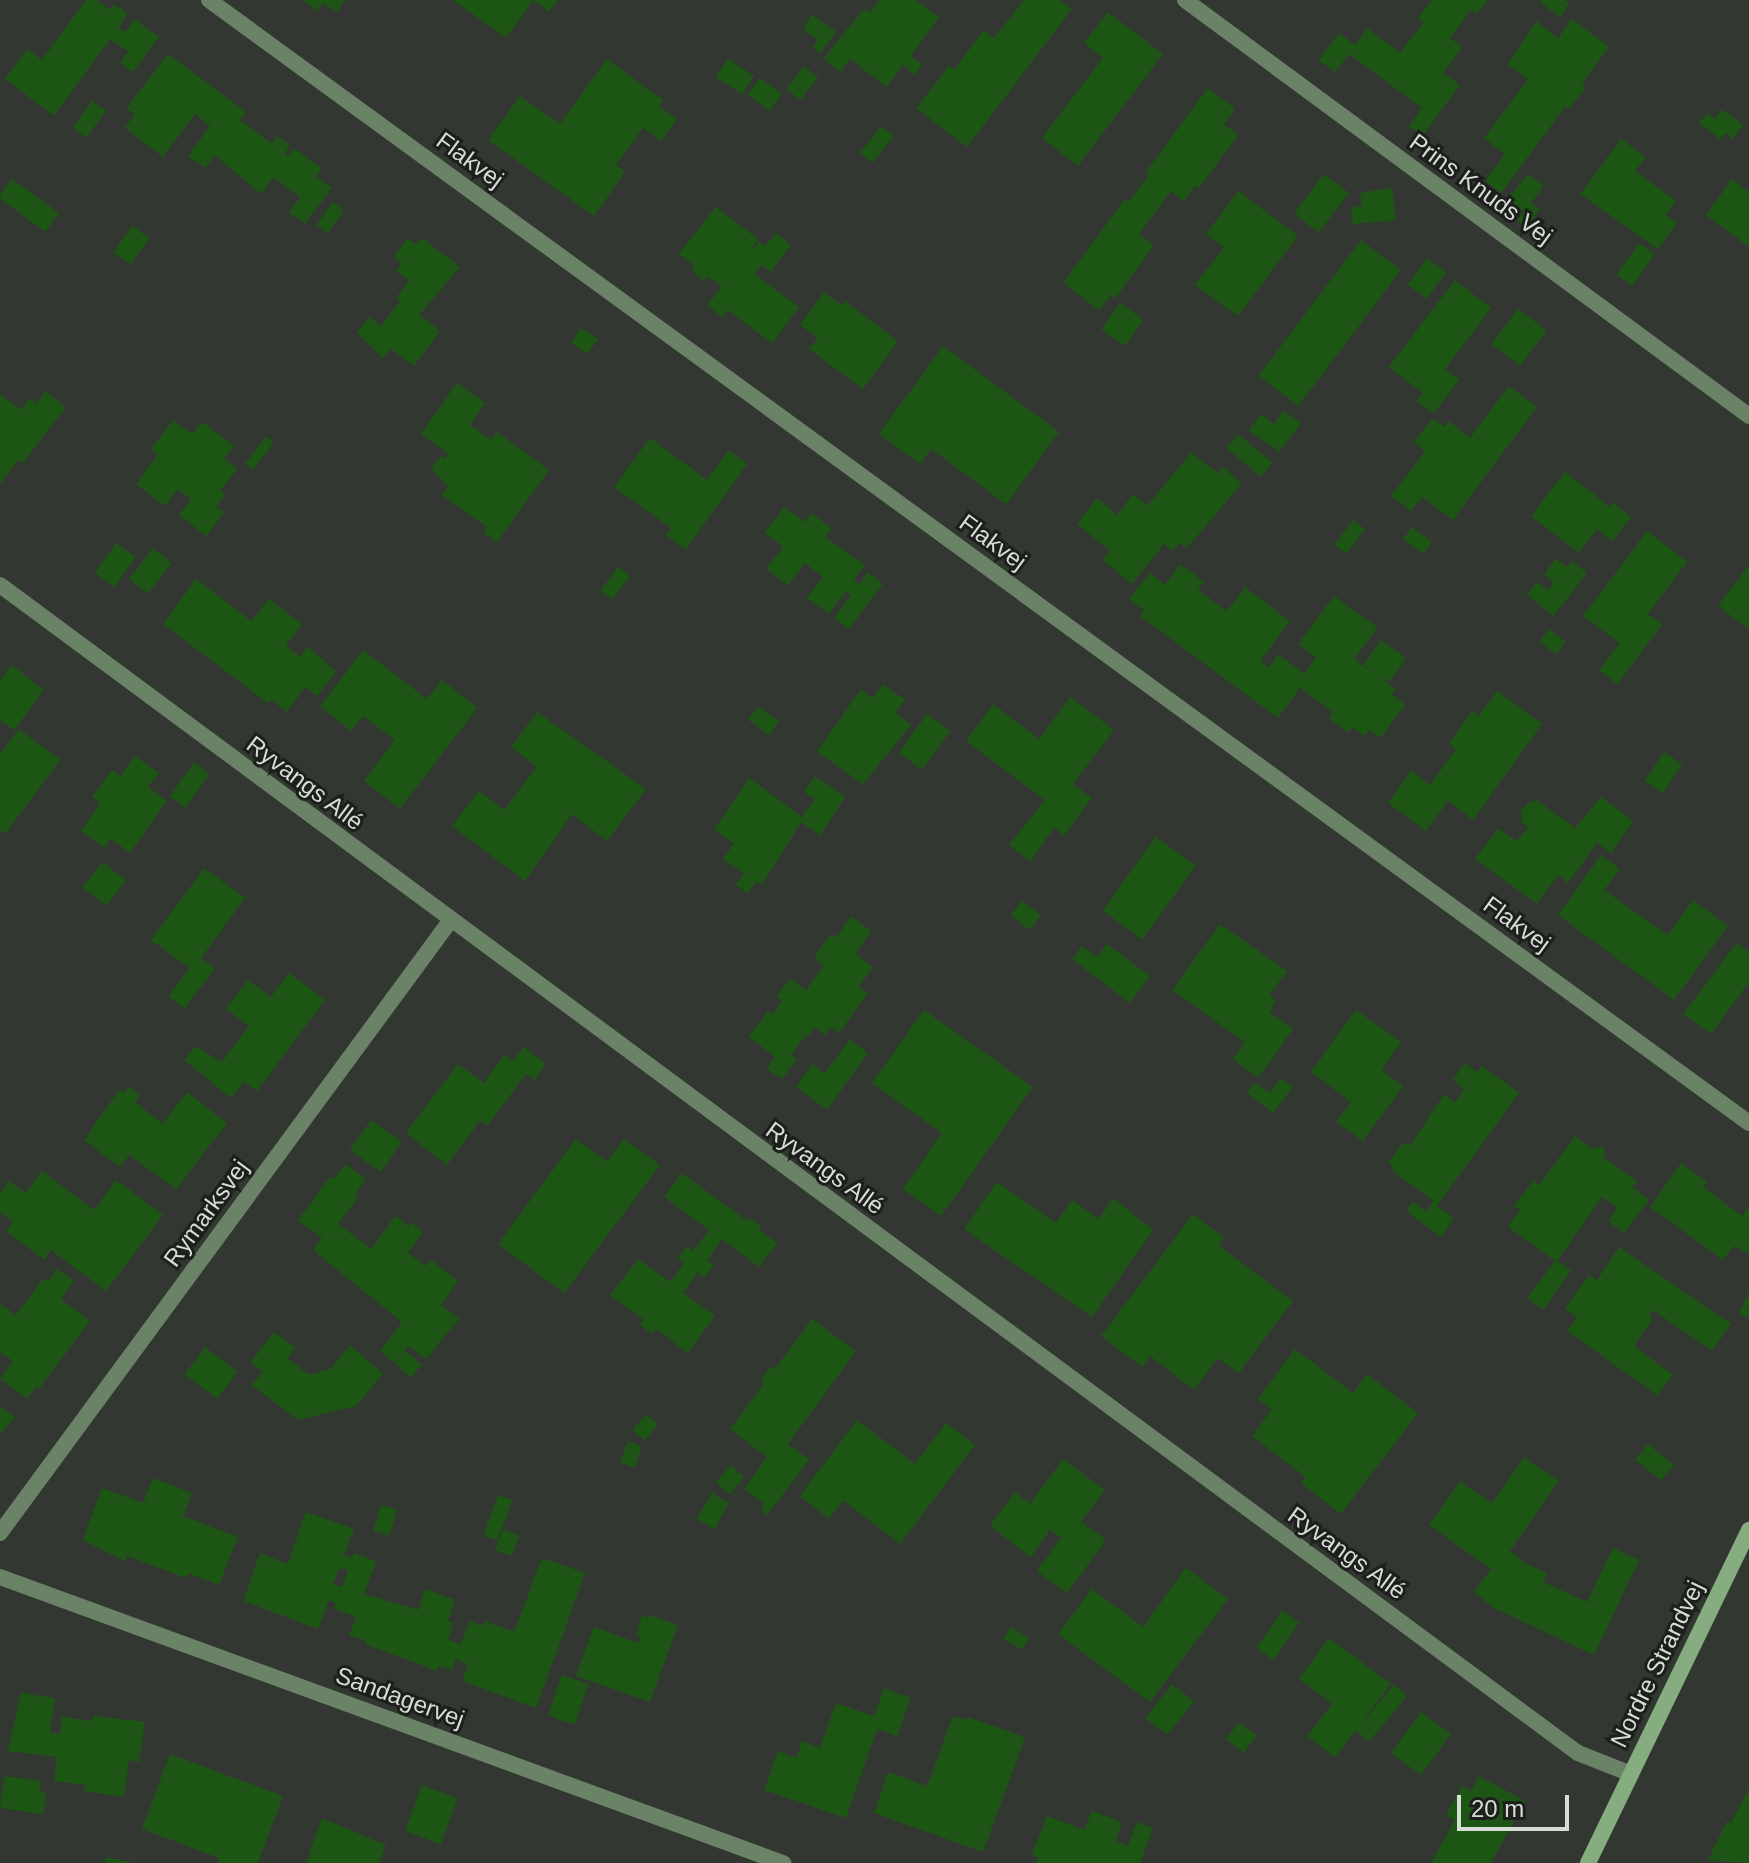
<!DOCTYPE html>
<meta charset="utf-8">
<style>
body{margin:0}
#map{position:relative;width:1749px;height:1863px;overflow:hidden;background:#323831;font-family:Helvetica,sans-serif}
div>[style]{position:absolute}
.building>*{inset:0;background:#1d5514;transform-origin:0 0}
.street>*{height:16px;margin:-8px;padding:0 8px;transform-origin:8px;border-radius:8px;background:#6a8266}
.secondary>*{height:16px;margin:-8px;padding:0 8px;transform-origin:8px;border-radius:8px;background:#86ad80}
span{translate:-50% -50%;white-space:nowrap;text-align:center;line-height:1.15;-webkit-text-stroke:6px #1c1f1b;paint-order:stroke}
.street-label{font-size:24px;color:#d8dcd7}
.scale{position:absolute;left:1457px;top:1795px;width:112px;height:36px;box-sizing:border-box;border:4px solid #d8dcd7;border-top:0;padding-left:10px;font-size:24px;line-height:28px;white-space:nowrap;color:#d8dcd7;-webkit-text-stroke:6px #1c1f1b;paint-order:stroke}
</style>
<div id="map">
<div class="building">
<div style="clip-path:polygon(86px 0,97px 0,110px 10px,114px 4px,127px 13px,119px 28px,125px 33px,134px 19px,159px 37px,133px 72px,120px 63px,128px 52px,110px 39px,54px 116px,5px 79px,27px 49px,42px 60px)"></div>
<div style="clip-path:polygon(302px 0,345px 0,337px 12px,323px 3px,318px 11px)"></div>
<div style="clip-path:polygon(453px 0,533px 0,506px 38px)"></div>
<div style="clip-path:polygon(533px 0,558px 0,549px 11px)"></div>
<div style="clip-path:polygon(880px 0,916px 0,939px 17px,911px 56px,922px 64px,915px 75px,903px 65px,887px 87px,850px 59px,840px 72px,823px 59px,864px 9px,870px 13px)"></div>
<div style="clip-path:polygon(1024px 0,1059px 0,1072px 9px,967px 147px,916px 108px,949px 66px,954px 70px,984px 30px,994px 38px)"></div>
<div style="clip-path:polygon(1432px 0,1488px 0,1477px 14px,1471px 10px,1450px 38px,1462px 47px,1443px 73px,1460px 85px,1422px 136px,1409px 126px,1422px 108px,1349px 54px,1335px 72px,1319px 60px,1339px 33px,1355px 45px,1367px 28px,1400px 53px,1424px 22px,1418px 18px)"></div>
<div style="clip-path:polygon(1543px 0,1564px 0,1570px 4px,1560px 17px,1541px 3px)"></div>
<div style="clip-path:polygon(1108px 12px,1163px 54px,1078px 166px,1042px 138px,1103px 58px,1084px 43px)"></div>
<div style="clip-path:polygon(812px 15px,836px 32px,820px 53px,813px 48px,818px 40px,803px 29px)"></div>
<div style="clip-path:polygon(1572px 19px,1609px 47px,1582px 84px,1586px 87px,1569px 109px,1565px 107px,1501px 193px,1485px 181px,1505px 154px,1484px 138px,1528px 79px,1508px 64px,1536px 21px,1558px 38px)"></div>
<div style="clip-path:polygon(168px 54px,246px 112px,240px 120px,272px 144px,277px 136px,290px 145px,285px 153px,288px 156px,294px 148px,322px 169px,316px 177px,332px 188px,305px 224px,289px 212px,300px 197px,273px 177px,261px 194px,215px 155px,205px 168px,188px 156px,210px 126px,195px 114px,163px 157px,125px 128px,135px 114px,126px 108px)"></div>
<div style="clip-path:polygon(607px 59px,663px 100px,659px 106px,677px 119px,661px 141px,643px 128px,616px 165px,625px 172px,594px 216px,488px 140px,520px 96px,560px 124px)"></div>
<div style="left:728px;top:59px;width:31px;height:22px;rotate:33deg"></div>
<div style="left:804px;top:66px;width:18px;height:29px;rotate:38deg"></div>
<div style="left:760px;top:78px;width:27px;height:21px;rotate:36deg"></div>
<div style="clip-path:polygon(1208px 88px,1235px 109px,1224px 124px,1238px 135px,1199px 188px,1195px 185px,1184px 201px,1171px 191px,1139px 234px,1154px 245px,1115px 299px,1111px 295px,1099px 310px,1063px 283px,1125px 199px,1129px 202px,1149px 175px,1146px 172px)"></div>
<div style="left:92px;top:101px;width:17px;height:33px;rotate:36deg"></div>
<div style="clip-path:polygon(1722px 109px,1743px 125px,1733px 139px,1725px 133px,1720px 139px,1699px 123px,1707px 113px,1715px 119px)"></div>
<div style="left:881px;top:126px;width:16px;height:34px;rotate:38deg"></div>
<div style="clip-path:polygon(1621px 139px,1646px 157px,1635px 171px,1676px 201px,1666px 215px,1677px 223px,1658px 249px,1580px 194px)"></div>
<div style="left:1324px;top:174px;width:31px;height:50px;rotate:37deg"></div>
<div style="clip-path:polygon(1528px 174px,1544px 186px,1531px 203px,1540px 210px,1526px 227px,1517px 220px,1524px 211px,1508px 199px)"></div>
<div style="left:12px;top:179px;width:58px;height:23px;rotate:36deg"></div>
<div style="clip-path:polygon(1732px 179px,1749px 192px,1749px 247px,1706px 215px)"></div>
<div style="clip-path:polygon(1392px 188px,1396px 220px,1353px 224px,1351px 208px,1362px 206px,1360px 193px)"></div>
<div style="clip-path:polygon(1238px 191px,1298px 236px,1238px 316px,1195px 285px,1224px 247px,1206px 234px)"></div>
<div style="left:333px;top:202px;width:14px;height:28px;rotate:36deg"></div>
<div style="clip-path:polygon(716px 207px,758px 239px,752px 247px,754px 249px,759px 241px,765px 246px,776px 233px,791px 245px,771px 272px,762px 265px,754px 274px,799px 307px,772px 343px,728px 310px,722px 317px,707px 305px,722px 287px,708px 276px,704px 281px,692px 271px,695px 266px,679px 254px)"></div>
<div style="left:132px;top:226px;width:21px;height:32px;rotate:35deg"></div>
<div style="clip-path:polygon(422px 238px,460px 267px,419px 315px,440px 331px,414px 366px,391px 349px,383px 358px,357px 333px,369px 317px,381px 326px,400px 301px,396px 298px,409px 280px,396px 271px,402px 263px,394px 257px,407px 239px,416px 244px)"></div>
<div style="left:1361px;top:240px;width:50px;height:170px;rotate:37deg"></div>
<div style="left:1639px;top:243px;width:19px;height:39px;rotate:35deg"></div>
<div style="left:1427px;top:258px;width:24px;height:33px;rotate:36deg"></div>
<div style="clip-path:polygon(1455px 280px,1491px 308px,1445px 369px,1459px 380px,1433px 414px,1417px 401px,1423px 393px,1389px 367px)"></div>
<div style="clip-path:polygon(824px 292px,842px 305px,845px 301px,898px 341px,863px 389px,809px 349px,818px 338px,800px 325px)"></div>
<div style="left:1120px;top:303px;width:29px;height:32px;rotate:36deg"></div>
<div style="left:1518px;top:309px;width:36px;height:44px;rotate:37deg"></div>
<div style="left:581px;top:328px;width:20px;height:18px;rotate:33deg"></div>
<div style="clip-path:polygon(943px 346px,1059px 432px,1006px 504px,931px 449px,920px 464px,879px 434px)"></div>
<div style="clip-path:polygon(457px 383px,485px 403px,470px 425px,491px 440px,497px 432px,549px 470px,497px 542px,484px 533px,487px 527px,442px 495px,448px 486px,431px 469px,441px 456px,445px 459px,449px 454px,421px 434px)"></div>
<div style="clip-path:polygon(1509px 386px,1537px 407px,1453px 520px,1422px 497px,1411px 511px,1391px 496px,1425px 451px,1414px 442px,1432px 418px,1444px 427px,1449px 421px,1470px 438px)"></div>
<div style="clip-path:polygon(45px 391px,66px 407px,23px 463px,18px 460px,0 484px,0 394px,21px 410px,29px 399px,36px 404px)"></div>
<div style="clip-path:polygon(1284px 411px,1301px 423px,1279px 452px,1249px 430px,1261px 414px,1274px 424px)"></div>
<div style="clip-path:polygon(173px 420px,192px 434px,202px 422px,234px 446px,224px 459px,237px 469px,220px 491px,225px 495px,216px 507px,224px 513px,206px 536px,179px 515px,191px 499px,178px 489px,165px 506px,136px 484px,158px 454px,151px 449px)"></div>
<div style="left:1238px;top:434px;width:45px;height:18px;rotate:40deg"></div>
<div style="left:266px;top:436px;width:10px;height:35px;rotate:37deg"></div>
<div style="clip-path:polygon(650px 438px,707px 480px,729px 450px,747px 464px,686px 549px,666px 535px,671px 528px,614px 487px)"></div>
<div style="clip-path:polygon(1191px 453px,1218px 473px,1222px 467px,1242px 483px,1187px 548px,1180px 543px,1173px 551px,1164px 544px,1132px 584px,1103px 560px,1110px 551px,1077px 524px,1097px 498px,1117px 515px,1133px 494px,1147px 506px)"></div>
<div style="clip-path:polygon(1565px 472px,1610px 507px,1614px 503px,1631px 517px,1612px 541px,1597px 529px,1579px 553px,1531px 516px)"></div>
<div style="clip-path:polygon(784px 507px,805px 522px,812px 513px,831px 528px,825px 537px,865px 565px,854px 580px,860px 584px,868px 572px,883px 584px,849px 629px,834px 618px,851px 595px,846px 591px,829px 614px,807px 598px,823px 577px,805px 563px,788px 585px,766px 569px,783px 547px,765px 533px)"></div>
<div style="left:1353px;top:520px;width:15px;height:31px;rotate:37deg"></div>
<div style="left:1412px;top:527px;width:25px;height:15px;rotate:37deg"></div>
<div style="clip-path:polygon(1647px 531px,1687px 562px,1648px 614px,1663px 624px,1617px 684px,1599px 670px,1620px 643px,1583px 616px)"></div>
<div style="left:116px;top:543px;width:24px;height:37px;rotate:35deg"></div>
<div style="left:153px;top:548px;width:24px;height:39px;rotate:38deg"></div>
<div style="clip-path:polygon(1556px 559px,1567px 567px,1572px 561px,1587px 573px,1553px 616px,1527px 595px,1537px 582px,1548px 590px,1554px 583px,1544px 574px)"></div>
<div style="clip-path:polygon(1180px 564px,1204px 582px,1198px 590px,1227px 611px,1245px 587px,1290px 621px,1260px 661px,1269px 668px,1278px 654px,1304px 674px,1316px 658px,1298px 644px,1334px 596px,1378px 628px,1354px 659px,1372px 672px,1364px 664px,1381px 640px,1406px 658px,1389px 682px,1375px 674px,1396px 689px,1392px 694px,1405px 705px,1380px 738px,1369px 730px,1364px 736px,1353px 727px,1349px 733px,1329px 718px,1333px 712px,1300px 688px,1278px 718px,1140px 616px,1144px 610px,1129px 599px,1150px 573px,1165px 585px)"></div>
<div style="clip-path:polygon(1749px 565px,1749px 629px,1718px 606px)"></div>
<div style="left:618px;top:567px;width:15px;height:29px;rotate:37deg"></div>
<div style="clip-path:polygon(196px 579px,251px 621px,269px 599px,302px 624px,286px 646px,300px 657px,308px 646px,336px 672px,317px 696px,305px 687px,287px 712px,271px 700px,268px 703px,163px 624px)"></div>
<div style="left:1549px;top:629px;width:21px;height:16px;rotate:37deg"></div>
<div style="clip-path:polygon(363px 650px,427px 699px,442px 680px,477px 708px,400px 809px,364px 781px,395px 740px,363px 716px,351px 731px,320px 707px)"></div>
<div style="clip-path:polygon(12px 665px,44px 690px,14px 730px,0 720px,0 681px)"></div>
<div style="clip-path:polygon(883px 684px,905px 700px,895px 713px,911px 725px,863px 784px,817px 752px,861px 689px,873px 698px)"></div>
<div style="clip-path:polygon(1497px 691px,1542px 724px,1473px 820px,1448px 801px,1426px 831px,1388px 803px,1411px 771px,1430px 785px,1456px 749px,1449px 743px,1472px 711px,1479px 716px)"></div>
<div style="clip-path:polygon(1070px 697px,1114px 730px,1073px 784px,1092px 798px,1064px 835px,1054px 828px,1030px 861px,1009px 845px,1045px 800px,966px 741px,993px 704px,1039px 739px)"></div>
<div style="left:758px;top:706px;width:26px;height:17px;rotate:36deg"></div>
<div style="clip-path:polygon(537px 712px,646px 789px,607px 841px,572px 814px,525px 881px,452px 826px,479px 791px,504px 810px,537px 767px,511px 747px)"></div>
<div style="left:927px;top:714px;width:29px;height:48px;rotate:36deg"></div>
<div style="clip-path:polygon(19px 729px,60px 760px,5px 834px,0 830px,0 754px)"></div>
<div style="left:1664px;top:752px;width:22px;height:35px;rotate:34deg"></div>
<div style="clip-path:polygon(135px 756px,159px 773px,148px 787px,167px 801px,130px 853px,111px 839px,104px 848px,81px 831px,100px 803px,92px 797px,112px 770px,120px 776px)"></div>
<div style="left:194px;top:763px;width:19px;height:41px;rotate:36deg"></div>
<div style="clip-path:polygon(815px 776px,845px 797px,820px 835px,801px 822px,762px 885px,756px 881px,748px 893px,736px 885px,744px 873px,723px 859px,734px 843px,714px 830px,749px 778px,802px 817px,815px 799px,804px 792px)"></div>
<div style="clip-path:polygon(1601px 797px,1633px 821px,1611px 853px,1597px 843px,1568px 883px,1558px 875px,1537px 904px,1475px 859px,1498px 828px,1517px 841px,1528px 827px,1522px 822px,1521px 812px,1527px 803px,1537px 800px,1575px 828px)"></div>
<div style="left:1156px;top:837px;width:49px;height:91px;rotate:36deg"></div>
<div style="clip-path:polygon(1601px 855px,1620px 869px,1604px 890px,1668px 935px,1693px 900px,1728px 926px,1674px 1000px,1558px 915px)"></div>
<div style="left:102px;top:862px;width:30px;height:32px;rotate:37deg"></div>
<div style="clip-path:polygon(204px 868px,245px 898px,201px 958px,215px 968px,185px 1008px,168px 996px,190px 968px,151px 940px)"></div>
<div style="left:1022px;top:901px;width:24px;height:18px;rotate:38deg"></div>
<div style="clip-path:polygon(851px 916px,871px 931px,855px 954px,873px 967px,859px 987px,868px 993px,839px 1033px,831px 1027px,825px 1035px,815px 1027px,809px 1035px,807px 1034px,791px 1055px,797px 1059px,782px 1079px,767px 1069px,775px 1057px,749px 1037px,768px 1011px,773px 1014px,782px 1000px,777px 996px,790px 979px,806px 990px,824px 965px,814px 957px,831px 934px,836px 938px)"></div>
<div style="clip-path:polygon(1220px 924px,1287px 971px,1269px 995px,1276px 1001px,1269px 1012px,1293px 1029px,1258px 1078px,1233px 1059px,1245px 1042px,1172px 990px)"></div>
<div style="clip-path:polygon(1737px 943px,1749px 952px,1749px 982px,1711px 1034px,1683px 1014px)"></div>
<div style="clip-path:polygon(1107px 944px,1150px 976px,1130px 1003px,1072px 959px,1082px 946px,1097px 957px)"></div>
<div style="clip-path:polygon(289px 973px,325px 1000px,257px 1091px,244px 1082px,231px 1098px,184px 1060px,195px 1046px,222px 1062px,249px 1026px,226px 1009px,248px 980px,271px 997px)"></div>
<div style="clip-path:polygon(924px 1010px,1033px 1087px,941px 1216px,903px 1189px,942px 1133px,872px 1083px)"></div>
<div style="clip-path:polygon(1356px 1010px,1401px 1042px,1381px 1070px,1403px 1086px,1363px 1141px,1336px 1122px,1351px 1102px,1311px 1072px)"></div>
<div style="clip-path:polygon(850px 1039px,868px 1053px,827px 1110px,796px 1087px,812px 1064px,825px 1073px)"></div>
<div style="clip-path:polygon(524px 1047px,546px 1064px,535px 1080px,526px 1074px,487px 1126px,480px 1121px,447px 1165px,406px 1133px,458px 1064px,484px 1083px,504px 1055px,513px 1061px)"></div>
<div style="clip-path:polygon(1465px 1063px,1477px 1072px,1482px 1066px,1519px 1093px,1437px 1206px,1454px 1218px,1441px 1237px,1406px 1211px,1413px 1202px,1426px 1211px,1434px 1201px,1392px 1171px,1394px 1168px,1388px 1163px,1404px 1142px,1410px 1146px,1444px 1094px,1455px 1102px,1464px 1089px,1453px 1080px)"></div>
<div style="clip-path:polygon(1281px 1078px,1293px 1087px,1273px 1113px,1247px 1093px,1255px 1082px,1270px 1093px)"></div>
<div style="clip-path:polygon(129px 1086px,140px 1095px,135px 1102px,163px 1124px,187px 1092px,227px 1123px,176px 1189px,129px 1155px,120px 1167px,84px 1140px,119px 1090px,124px 1093px)"></div>
<div style="left:371px;top:1120px;width:38px;height:37px;rotate:35deg"></div>
<div style="clip-path:polygon(1575px 1136px,1593px 1149px,1604px 1146px,1604px 1158px,1637px 1181px,1632px 1187px,1649px 1200px,1624px 1233px,1608px 1221px,1617px 1208px,1602px 1197px,1557px 1261px,1571px 1271px,1543px 1310px,1527px 1298px,1555px 1261px,1508px 1227px,1520px 1210px,1514px 1206px,1533px 1181px,1539px 1185px)"></div>
<div style="clip-path:polygon(576px 1139px,607px 1162px,624px 1139px,660px 1165px,564px 1293px,498px 1244px)"></div>
<div style="clip-path:polygon(1681px 1163px,1707px 1182px,1703px 1187px,1742px 1216px,1749px 1205px,1749px 1254px,1734px 1246px,1723px 1260px,1650px 1207px)"></div>
<div style="clip-path:polygon(346px 1164px,366px 1179px,355px 1194px,358px 1197px,338px 1224px,371px 1249px,395px 1216px,409px 1226px,412px 1223px,423px 1232px,408px 1253px,426px 1266px,431px 1260px,458px 1281px,441px 1305px,459px 1319px,426px 1359px,408px 1346px,395px 1363px,380px 1351px,402px 1322px,313px 1250px,322px 1238px,298px 1220px,331px 1176px,334px 1179px)"></div>
<div style="clip-path:polygon(42px 1171px,94px 1210px,116px 1180px,163px 1215px,106px 1291px,51px 1250px,44px 1260px,6px 1231px,13px 1222px,0 1212px,0 1193px,9px 1181px,26px 1193px)"></div>
<div style="clip-path:polygon(682px 1173px,747px 1221px,750px 1218px,762px 1227px,759px 1230px,777px 1243px,759px 1267px,722px 1239px,707px 1260px,714px 1265px,704px 1277px,698px 1272px,683px 1293px,715px 1316px,688px 1353px,656px 1329px,652px 1334px,640px 1325px,644px 1320px,610px 1295px,638px 1259px,670px 1282px,684px 1263px,678px 1258px,687px 1246px,693px 1251px,709px 1230px,664px 1197px)"></div>
<div style="clip-path:polygon(997px 1182px,1056px 1223px,1072px 1200px,1099px 1219px,1113px 1198px,1153px 1230px,1092px 1317px,964px 1229px)"></div>
<div style="clip-path:polygon(1193px 1214px,1224px 1238px,1219px 1246px,1293px 1301px,1239px 1373px,1218px 1358px,1194px 1390px,1150px 1356px,1142px 1367px,1101px 1336px)"></div>
<div style="clip-path:polygon(1619px 1247px,1731px 1324px,1712px 1351px,1653px 1310px,1649px 1316px,1653px 1318px,1634px 1346px,1673px 1375px,1657px 1395px,1567px 1331px,1577px 1317px,1565px 1309px,1589px 1275px,1597px 1280px)"></div>
<div style="clip-path:polygon(57px 1269px,74px 1281px,61px 1299px,90px 1321px,39px 1389px,36px 1387px,27px 1399px,0 1379px,13px 1361px,0 1352px,0 1304px,16px 1315px,44px 1278px,48px 1281px)"></div>
<div style="clip-path:polygon(1749px 1292px,1749px 1318px,1739px 1314px)"></div>
<div style="clip-path:polygon(812px 1319px,856px 1351px,788px 1444px,809px 1460px,767px 1515px,760px 1510px,764px 1504px,744px 1489px,767px 1457px,730px 1429px,764px 1384px,762px 1379px,769px 1369px,776px 1367px)"></div>
<div style="clip-path:polygon(274px 1332px,295px 1348px,287px 1358px,309px 1375px,332px 1368px,350px 1345px,383px 1374px,356px 1406px,298px 1420px,252px 1385px,262px 1372px,251px 1362px)"></div>
<div style="left:205px;top:1347px;width:41px;height:34px;rotate:37deg"></div>
<div style="clip-path:polygon(1295px 1349px,1353px 1393px,1367px 1374px,1418px 1413px,1341px 1514px,1301px 1483px,1306px 1477px,1252px 1436px,1272px 1409px,1258px 1399px)"></div>
<div style="left:406px;top:1351px;width:21px;height:17px;rotate:41deg"></div>
<div style="clip-path:polygon(0 1406px,15px 1417px,0 1434px)"></div>
<div style="left:646px;top:1414px;width:16px;height:21px;rotate:40deg"></div>
<div style="clip-path:polygon(857px 1420px,915px 1464px,946px 1423px,975px 1445px,900px 1544px,843px 1500px,829px 1519px,800px 1496px)"></div>
<div style="left:628px;top:1441px;width:15px;height:23px;rotate:20deg"></div>
<div style="left:1648px;top:1444px;width:33px;height:20px;rotate:39deg"></div>
<div style="clip-path:polygon(1524px 1457px,1559px 1481px,1510px 1551px,1525px 1563px,1547px 1573px,1543px 1582px,1587px 1602px,1613px 1548px,1639px 1560px,1594px 1655px,1494px 1608px,1474px 1592px,1491px 1569px,1429px 1525px,1460px 1481px,1492px 1503px)"></div>
<div style="clip-path:polygon(1063px 1459px,1105px 1490px,1081px 1522px,1106px 1540px,1067px 1593px,1037px 1571px,1061px 1538px,1050px 1530px,1031px 1557px,990px 1526px,1015px 1492px,1030px 1504px)"></div>
<div style="left:731px;top:1465px;width:18px;height:23px;rotate:41deg"></div>
<div style="clip-path:polygon(153px 1478px,192px 1493px,183px 1516px,238px 1537px,219px 1585px,188px 1573px,186px 1578px,127px 1556px,125px 1561px,83px 1540px,102px 1488px,143px 1503px)"></div>
<div style="left:712px;top:1493px;width:20px;height:30px;rotate:30deg"></div>
<div style="left:498px;top:1495px;width:15px;height:43px;rotate:20deg"></div>
<div style="left:381px;top:1505px;width:17px;height:27px;rotate:17deg"></div>
<div style="clip-path:polygon(evenodd,306px 1512px,354px 1529px,344px 1555px,352px 1558px,354px 1553px,376px 1561px,364px 1594px,418px 1610px,425px 1589px,455px 1600px,448px 1621px,453px 1623px,448px 1640px,461px 1644px,470px 1621px,482px 1626px,484px 1621px,514px 1632px,542px 1558px,585px 1573px,536px 1708px,462px 1681px,468px 1664px,456px 1659px,452px 1670px,439px 1666px,437px 1671px,365px 1644px,366px 1641px,349px 1635px,356px 1617px,334px 1609px,336px 1603px,329px 1600px,318px 1629px,243px 1601px,260px 1553px,288px 1564px,306px 1512px,340px 1568px,348px 1571px,342px 1587px,333px 1584px,340px 1568px)"></div>
<div style="left:503px;top:1529px;width:18px;height:22px;rotate:22deg"></div>
<div style="clip-path:polygon(1186px 1568px,1228px 1599px,1150px 1702px,1058px 1634px,1092px 1589px,1143px 1627px)"></div>
<div style="left:1282px;top:1611px;width:21px;height:45px;rotate:35deg"></div>
<div style="clip-path:polygon(648px 1615px,678px 1625px,650px 1702px,576px 1676px,594px 1627px,638px 1643px,641px 1636px,636px 1635px,642px 1616px,647px 1618px)"></div>
<div style="left:1011px;top:1627px;width:21px;height:14px;rotate:31deg"></div>
<div style="clip-path:polygon(1329px 1638px,1391px 1684px,1335px 1757px,1307px 1736px,1332px 1704px,1299px 1679px)"></div>
<div style="left:562px;top:1675px;width:28px;height:43px;rotate:19deg"></div>
<div style="left:1172px;top:1684px;width:28px;height:43px;rotate:38deg"></div>
<div style="left:1394px;top:1685px;width:17px;height:60px;rotate:40deg"></div>
<div style="clip-path:polygon(884px 1688px,911px 1698px,897px 1736px,877px 1729px,846px 1818px,764px 1790px,778px 1751px,796px 1758px,802px 1741px,820px 1748px,836px 1703px,874px 1716px)"></div>
<div style="clip-path:polygon(21px 1693px,55px 1698px,50px 1732px,60px 1734px,62px 1717px,93px 1721px,94px 1716px,145px 1722px,139px 1762px,129px 1760px,124px 1797px,84px 1791px,85px 1785px,54px 1781px,57px 1757px,8px 1751px)"></div>
<div style="left:1421px;top:1712px;width:37px;height:51px;rotate:36deg"></div>
<div style="clip-path:polygon(953px 1716px,966px 1720px,967px 1717px,1025px 1737px,983px 1852px,874px 1813px,888px 1772px,927px 1786px)"></div>
<div style="left:1239px;top:1722px;width:22px;height:22px;rotate:36deg"></div>
<div style="clip-path:polygon(170px 1754px,283px 1796px,258px 1863px,217px 1863px,219px 1858px,142px 1829px)"></div>
<div style="clip-path:polygon(4px 1776px,41px 1781px,40px 1792px,46px 1793px,43px 1814px,0 1808px)"></div>
<div style="clip-path:polygon(1479px 1776px,1525px 1801px,1491px 1863px,1431px 1863px,1455px 1820px,1446px 1815px,1462px 1786px,1471px 1791px)"></div>
<div style="left:422px;top:1785px;width:38px;height:49px;rotate:20deg"></div>
<div style="clip-path:polygon(1749px 1788px,1749px 1863px,1708px 1860px,1727px 1821px,1731px 1823px)"></div>
<div style="clip-path:polygon(1092px 1811px,1122px 1822px,1115px 1841px,1128px 1846px,1137px 1822px,1153px 1828px,1140px 1863px,1036px 1863px,1038px 1857px,1032px 1854px,1047px 1816px,1084px 1830px)"></div>
<div style="clip-path:polygon(322px 1818px,386px 1845px,379px 1863px,306px 1863px)"></div>
<div style="clip-path:polygon(106px 1857px,129px 1862px,129px 1863px,105px 1863px)"></div>
</div>
<div class="street">
<div style="left:209px;top:0;width:1906px;rotate:36.1deg"></div>
<div style="left:1185px;top:0;width:701px;rotate:36.41deg"></div>
<div style="left:0;top:585px;width:1963px;rotate:36.51deg"></div>
<div style="left:1578px;top:1753px;width:57px;rotate:21.6deg"></div>
<div style="left:0;top:1533px;width:760px;rotate:-53.67deg"></div>
<div style="left:0;top:1577px;width:834px;rotate:20.07deg"></div>
</div>
<div class="secondary">
<div style="left:1588px;top:1863px;width:370px;rotate:-64.2deg"></div>
</div>
<div class="street-label">
<span style="left:470px;top:160px;rotate:36deg">Flakvej</span>
<span style="left:1481px;top:189px;rotate:36deg">Prins Knuds Vej</span>
<span style="left:993px;top:542px;rotate:36deg">Flakvej</span>
<span style="left:305px;top:783px;rotate:37deg">Ryvangs Allé</span>
<span style="left:1517px;top:924px;rotate:36deg">Flakvej</span>
<span style="left:825px;top:1168px;rotate:36deg">Ryvangs Allé</span>
<span style="left:206px;top:1213px;rotate:-54deg">Rymarksvej</span>
<span style="left:1347px;top:1553px;rotate:36deg">Ryvangs Allé</span>
<span style="left:1657px;top:1664px;rotate:-64deg">Nordre Strandvej</span>
<span style="left:400px;top:1697px;rotate:20deg">Sandagervej</span>
</div>
<div class="scale">20 m</div>
</div>
